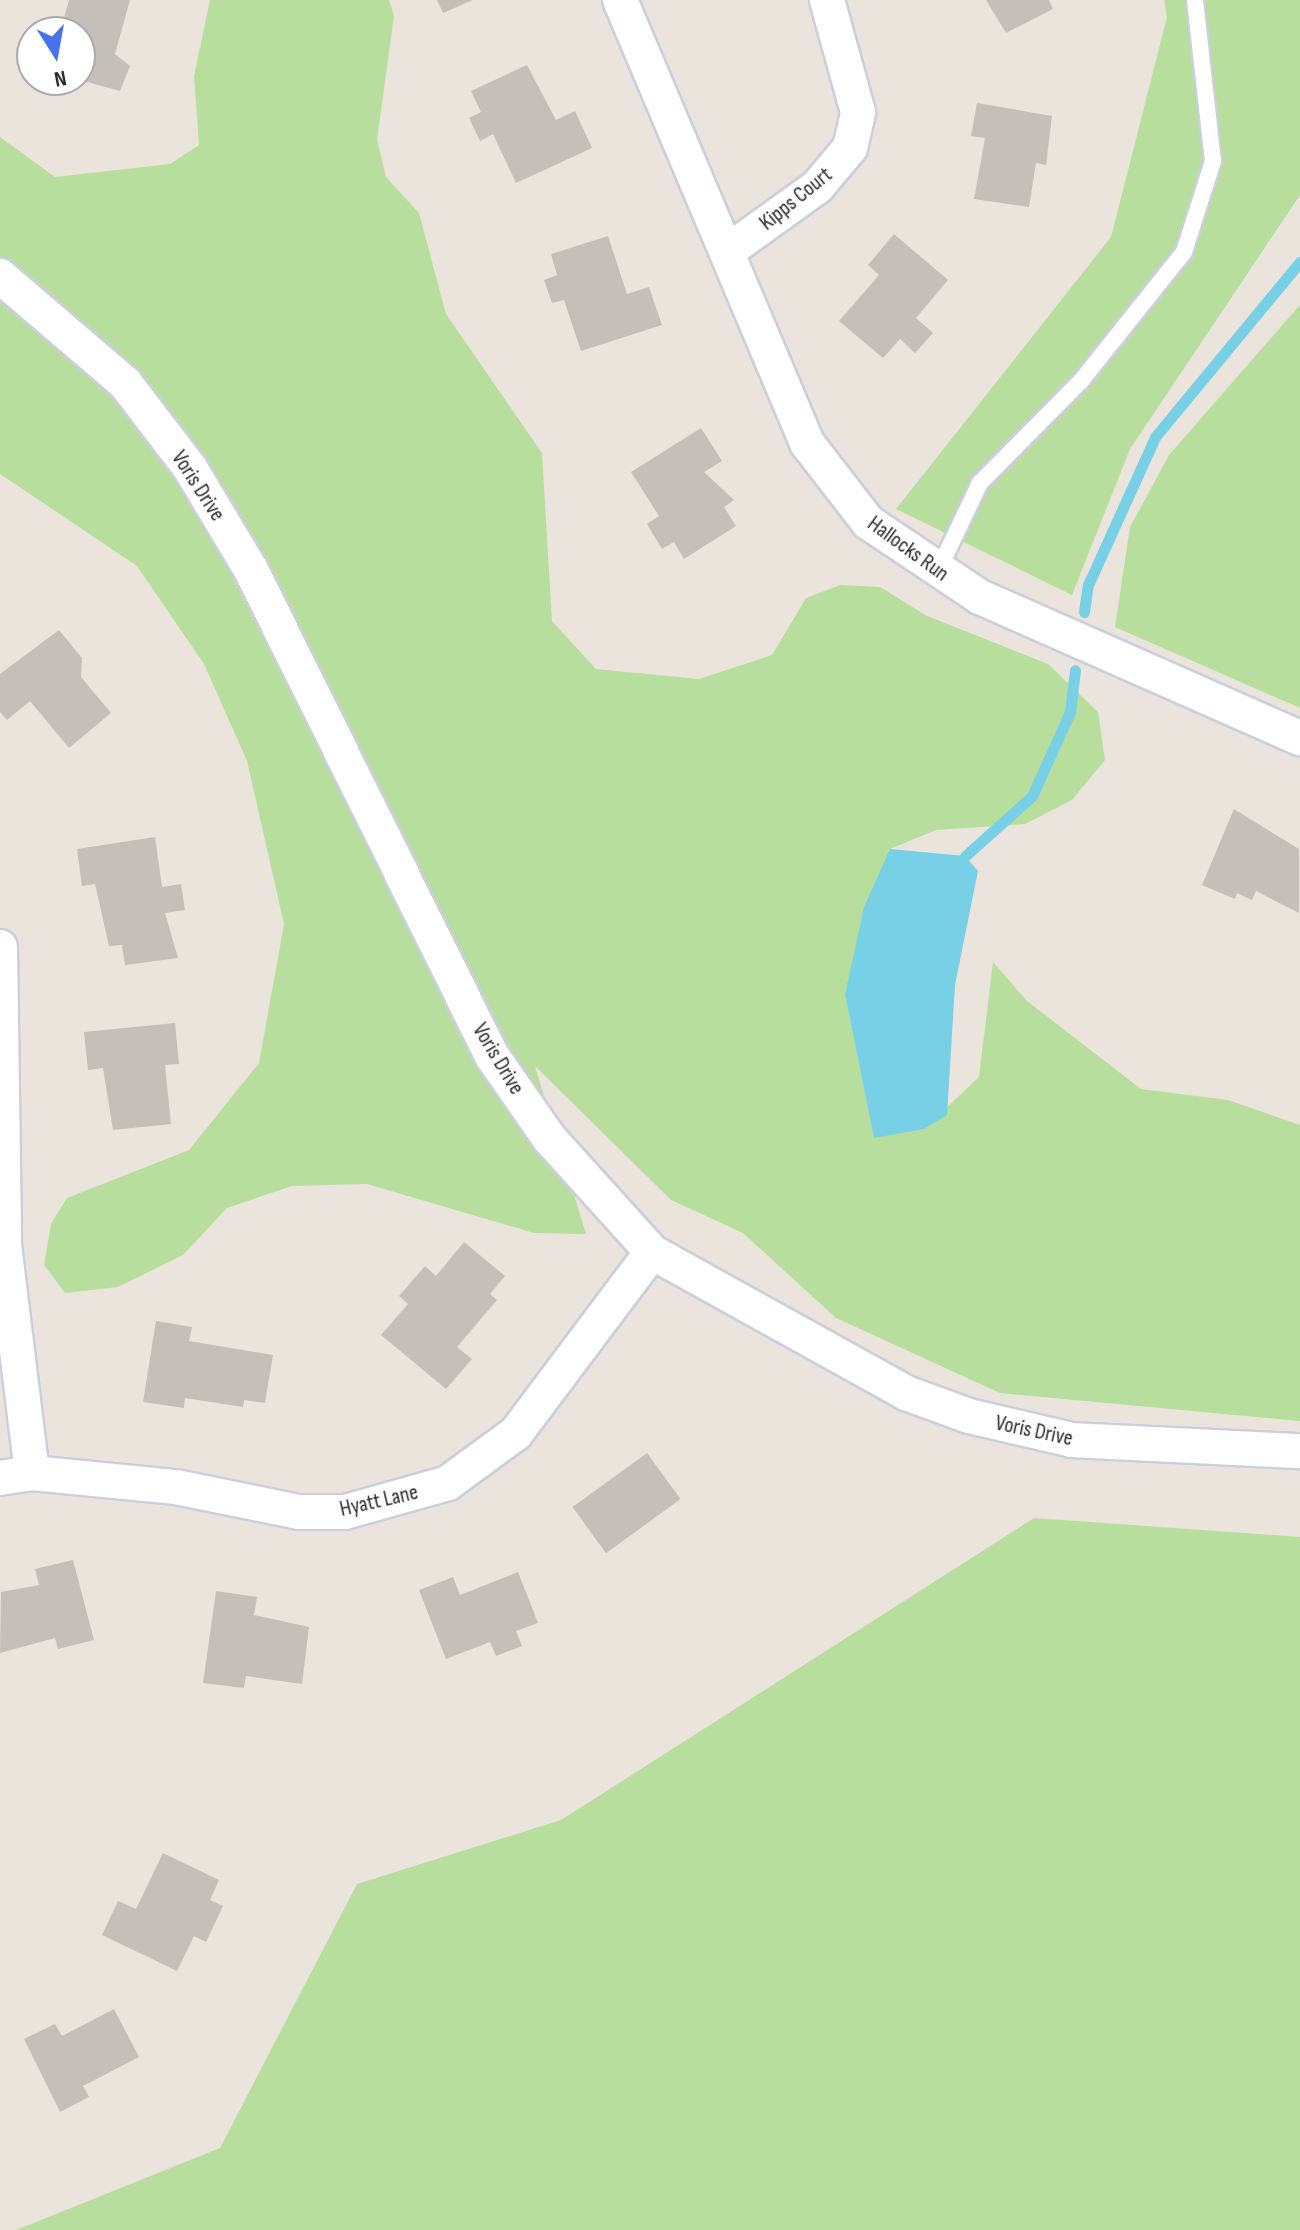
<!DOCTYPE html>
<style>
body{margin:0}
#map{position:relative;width:1300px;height:2230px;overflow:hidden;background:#ebe4dd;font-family:"Sofia Sans Condensed",sans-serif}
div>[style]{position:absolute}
.green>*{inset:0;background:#b8de9d}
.water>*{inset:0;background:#77d0e6}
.stream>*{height:11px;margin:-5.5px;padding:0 5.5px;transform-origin:5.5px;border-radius:5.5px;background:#77d0e6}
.building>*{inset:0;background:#c4bfb8;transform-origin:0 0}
.roads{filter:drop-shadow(2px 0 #cbcfdb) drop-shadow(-2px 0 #cbcfdb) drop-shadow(0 2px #cbcfdb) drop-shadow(0 -2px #cbcfdb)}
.service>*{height:16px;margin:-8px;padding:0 8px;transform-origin:8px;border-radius:8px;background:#fff}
.minor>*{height:34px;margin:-17px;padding:0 17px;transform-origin:17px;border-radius:17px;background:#fff}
span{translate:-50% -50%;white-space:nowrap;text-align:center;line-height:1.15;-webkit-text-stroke:6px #fff;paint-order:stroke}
.street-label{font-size:22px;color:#2a2a2a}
.north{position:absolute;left:16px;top:16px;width:80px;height:80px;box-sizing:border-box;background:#fff;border:2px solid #aaa;border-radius:50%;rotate:169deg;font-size:22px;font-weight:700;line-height:32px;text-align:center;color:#2a2a2a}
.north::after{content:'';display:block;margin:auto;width:28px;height:36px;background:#4772ee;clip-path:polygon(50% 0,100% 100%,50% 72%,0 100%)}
</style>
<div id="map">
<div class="green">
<div style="clip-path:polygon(210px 0,389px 0,394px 16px,377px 140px,386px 177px,419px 213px,446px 314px,542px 453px,552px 621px,596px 669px,699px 679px,772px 655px,806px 598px,840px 585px,880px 587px,927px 616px,1048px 664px,1098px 712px,1105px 760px,1072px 800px,1025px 824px,936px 830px,890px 849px,845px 995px,874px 1137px,924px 1129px,979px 1077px,993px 962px,1027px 1001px,1141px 1089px,1228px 1100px,1300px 1125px,1300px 1421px,1000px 1393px,836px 1318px,743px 1233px,671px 1200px,535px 1066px,586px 1234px,534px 1233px,367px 1184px,292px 1186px,227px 1208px,183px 1255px,118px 1287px,65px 1293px,44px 1265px,51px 1224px,67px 1198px,189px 1150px,259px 1063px,284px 924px,247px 761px,204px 664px,137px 566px,0 474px,0 137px,55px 177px,170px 164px,199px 145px,194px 76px)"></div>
<div style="clip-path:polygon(1164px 0,1300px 0,1300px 195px,1130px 449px,1072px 595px,896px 509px,1111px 237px,1167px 17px)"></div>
<div style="clip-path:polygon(1300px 305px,1300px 708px,1115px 627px,1130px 527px,1169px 455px)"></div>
<div style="clip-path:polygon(1034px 1518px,1300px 1537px,1300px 2230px,16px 2230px,220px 2148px,357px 1884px,561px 1820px)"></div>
</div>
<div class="water">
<div style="clip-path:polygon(890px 849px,965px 856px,978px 871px,955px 985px,947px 1115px,924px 1129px,874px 1138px,845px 995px,864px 907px)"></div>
</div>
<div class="stream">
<div style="left:1084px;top:612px;width:27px;rotate:-82deg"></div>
<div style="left:1088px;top:585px;width:162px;rotate:-65.6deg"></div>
<div style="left:1155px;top:437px;width:227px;rotate:-50.4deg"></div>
<div style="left:965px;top:856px;width:90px;rotate:-41.8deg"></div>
<div style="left:1032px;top:796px;width:92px;rotate:-65.7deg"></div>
<div style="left:1070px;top:712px;width:42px;rotate:-83.2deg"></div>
</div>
<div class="building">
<div style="clip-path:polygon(69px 0,130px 0,115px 54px,130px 66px,120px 91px,80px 80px,80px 32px,60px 32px)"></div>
<div style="clip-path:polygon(437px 0,473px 0,443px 13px)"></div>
<div style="clip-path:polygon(986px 0,1049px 0,1053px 9px,1006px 33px)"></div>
<div style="clip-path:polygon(527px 65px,556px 120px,575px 111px,592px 148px,516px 183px,493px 134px,480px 141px,469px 118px,481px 112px,471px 91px)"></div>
<div style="clip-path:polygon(977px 103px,1052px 116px,1046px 165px,1036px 163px,1029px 207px,974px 199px,985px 138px,971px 136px)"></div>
<div style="clip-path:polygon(894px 234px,948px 280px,916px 318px,933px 333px,915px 353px,900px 339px,883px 358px,839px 321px,879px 275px,868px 265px)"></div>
<div style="clip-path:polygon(608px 236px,627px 294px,649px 287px,662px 325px,581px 351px,564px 300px,552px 303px,544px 280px,557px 275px,551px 254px)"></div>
<div style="clip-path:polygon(701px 428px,722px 461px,704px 472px,734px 500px,724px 507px,736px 526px,684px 559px,674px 542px,662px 549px,647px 524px,659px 516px,631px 472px)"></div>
<div style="clip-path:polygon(59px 630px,82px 658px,81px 677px,111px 713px,69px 748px,30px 701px,7px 720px,0 712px,0 674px)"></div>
<div style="clip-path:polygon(1234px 809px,1299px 849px,1299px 913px,1256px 891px,1252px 900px,1237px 893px,1235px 899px,1202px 885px)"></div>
<div style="clip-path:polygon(155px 837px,162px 887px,181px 884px,185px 910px,165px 913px,178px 958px,125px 965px,122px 945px,109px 946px,95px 884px,82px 886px,77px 849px)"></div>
<div style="clip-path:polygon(175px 1023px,179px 1064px,165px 1065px,171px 1124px,113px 1130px,103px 1068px,88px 1070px,84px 1032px)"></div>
<div style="clip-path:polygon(464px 1242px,505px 1276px,490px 1294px,497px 1300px,457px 1347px,472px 1359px,446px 1389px,381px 1335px,408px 1304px,399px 1296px,425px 1266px,436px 1276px)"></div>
<div style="clip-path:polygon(156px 1321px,192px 1327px,189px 1341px,273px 1355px,265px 1403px,244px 1400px,243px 1407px,185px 1398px,184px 1408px,143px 1402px)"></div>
<div style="left:647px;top:1453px;width:57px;height:92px;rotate:54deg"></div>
<div style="clip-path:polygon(73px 1560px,94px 1640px,58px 1649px,55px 1638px,0 1653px,1px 1592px,39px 1585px,35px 1569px)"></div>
<div style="clip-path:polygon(518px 1572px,538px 1623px,516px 1631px,522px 1646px,496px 1656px,490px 1642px,446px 1659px,419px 1590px,453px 1577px,460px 1595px)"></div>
<div style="clip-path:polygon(216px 1591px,257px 1597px,254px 1615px,309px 1627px,302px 1684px,246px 1676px,244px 1688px,203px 1683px)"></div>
<div style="clip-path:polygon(163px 1853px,219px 1880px,210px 1900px,223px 1906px,206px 1942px,194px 1936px,177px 1971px,102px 1935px,118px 1901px,136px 1909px)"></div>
<div style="clip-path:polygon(114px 2009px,139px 2057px,83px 2086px,89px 2097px,60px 2112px,24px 2039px,55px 2024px,62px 2036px)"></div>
</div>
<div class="roads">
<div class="service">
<div style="left:937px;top:573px;width:100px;rotate:-64.5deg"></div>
<div style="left:980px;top:483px;width:144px;rotate:-45.3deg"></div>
<div style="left:1081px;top:381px;width:165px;rotate:-51.4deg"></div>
<div style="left:1184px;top:252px;width:96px;rotate:-72.3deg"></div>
<div style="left:1213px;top:161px;width:162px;rotate:-96.4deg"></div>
</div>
<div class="minor">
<div style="left:620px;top:0;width:481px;rotate:67.1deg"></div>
<div style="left:807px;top:443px;width:100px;rotate:52.3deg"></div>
<div style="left:868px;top:522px;width:135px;rotate:33.8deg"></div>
<div style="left:980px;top:597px;width:350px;rotate:23.8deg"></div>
<div style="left:728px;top:251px;width:110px;rotate:-35.7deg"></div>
<div style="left:817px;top:187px;width:51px;rotate:-49.8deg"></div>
<div style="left:850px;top:148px;width:37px;rotate:-77deg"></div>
<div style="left:858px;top:112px;width:116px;rotate:-105.5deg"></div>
<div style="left:0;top:276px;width:165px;rotate:40.6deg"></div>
<div style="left:125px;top:383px;width:107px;rotate:52.6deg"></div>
<div style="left:190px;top:468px;width:119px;rotate:59.1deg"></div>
<div style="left:251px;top:570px;width:542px;rotate:63.62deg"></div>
<div style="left:492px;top:1056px;width:100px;rotate:55.2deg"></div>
<div style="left:549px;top:1138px;width:154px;rotate:47.9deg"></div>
<div style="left:652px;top:1252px;width:291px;rotate:29deg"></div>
<div style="left:906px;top:1393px;width:67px;rotate:20.1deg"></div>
<div style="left:969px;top:1416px;width:106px;rotate:13.1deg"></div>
<div style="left:1072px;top:1440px;width:228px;rotate:2.8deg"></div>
<div style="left:0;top:947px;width:298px;rotate:89.2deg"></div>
<div style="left:4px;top:1245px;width:230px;rotate:83deg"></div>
<div style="left:0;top:1478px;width:32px;rotate:-9deg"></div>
<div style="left:32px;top:1473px;width:145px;rotate:5.6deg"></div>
<div style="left:176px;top:1487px;width:126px;rotate:11.5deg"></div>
<div style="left:299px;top:1512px;width:46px"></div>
<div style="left:345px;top:1512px;width:107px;rotate:-15.7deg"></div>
<div style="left:448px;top:1483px;width:84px;rotate:-36.3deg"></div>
<div style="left:516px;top:1433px;width:226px;rotate:-53.1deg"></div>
</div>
</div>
<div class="street-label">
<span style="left:796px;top:199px;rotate:-39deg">Kipps Court</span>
<span style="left:198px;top:486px;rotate:57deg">Voris Drive</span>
<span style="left:908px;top:549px;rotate:36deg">Hallocks Run</span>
<span style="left:498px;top:1059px;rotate:59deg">Voris Drive</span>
<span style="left:1034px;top:1431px;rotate:12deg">Voris Drive</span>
<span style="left:379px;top:1501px;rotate:-13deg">Hyatt Lane</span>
</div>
<div class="north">N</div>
</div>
